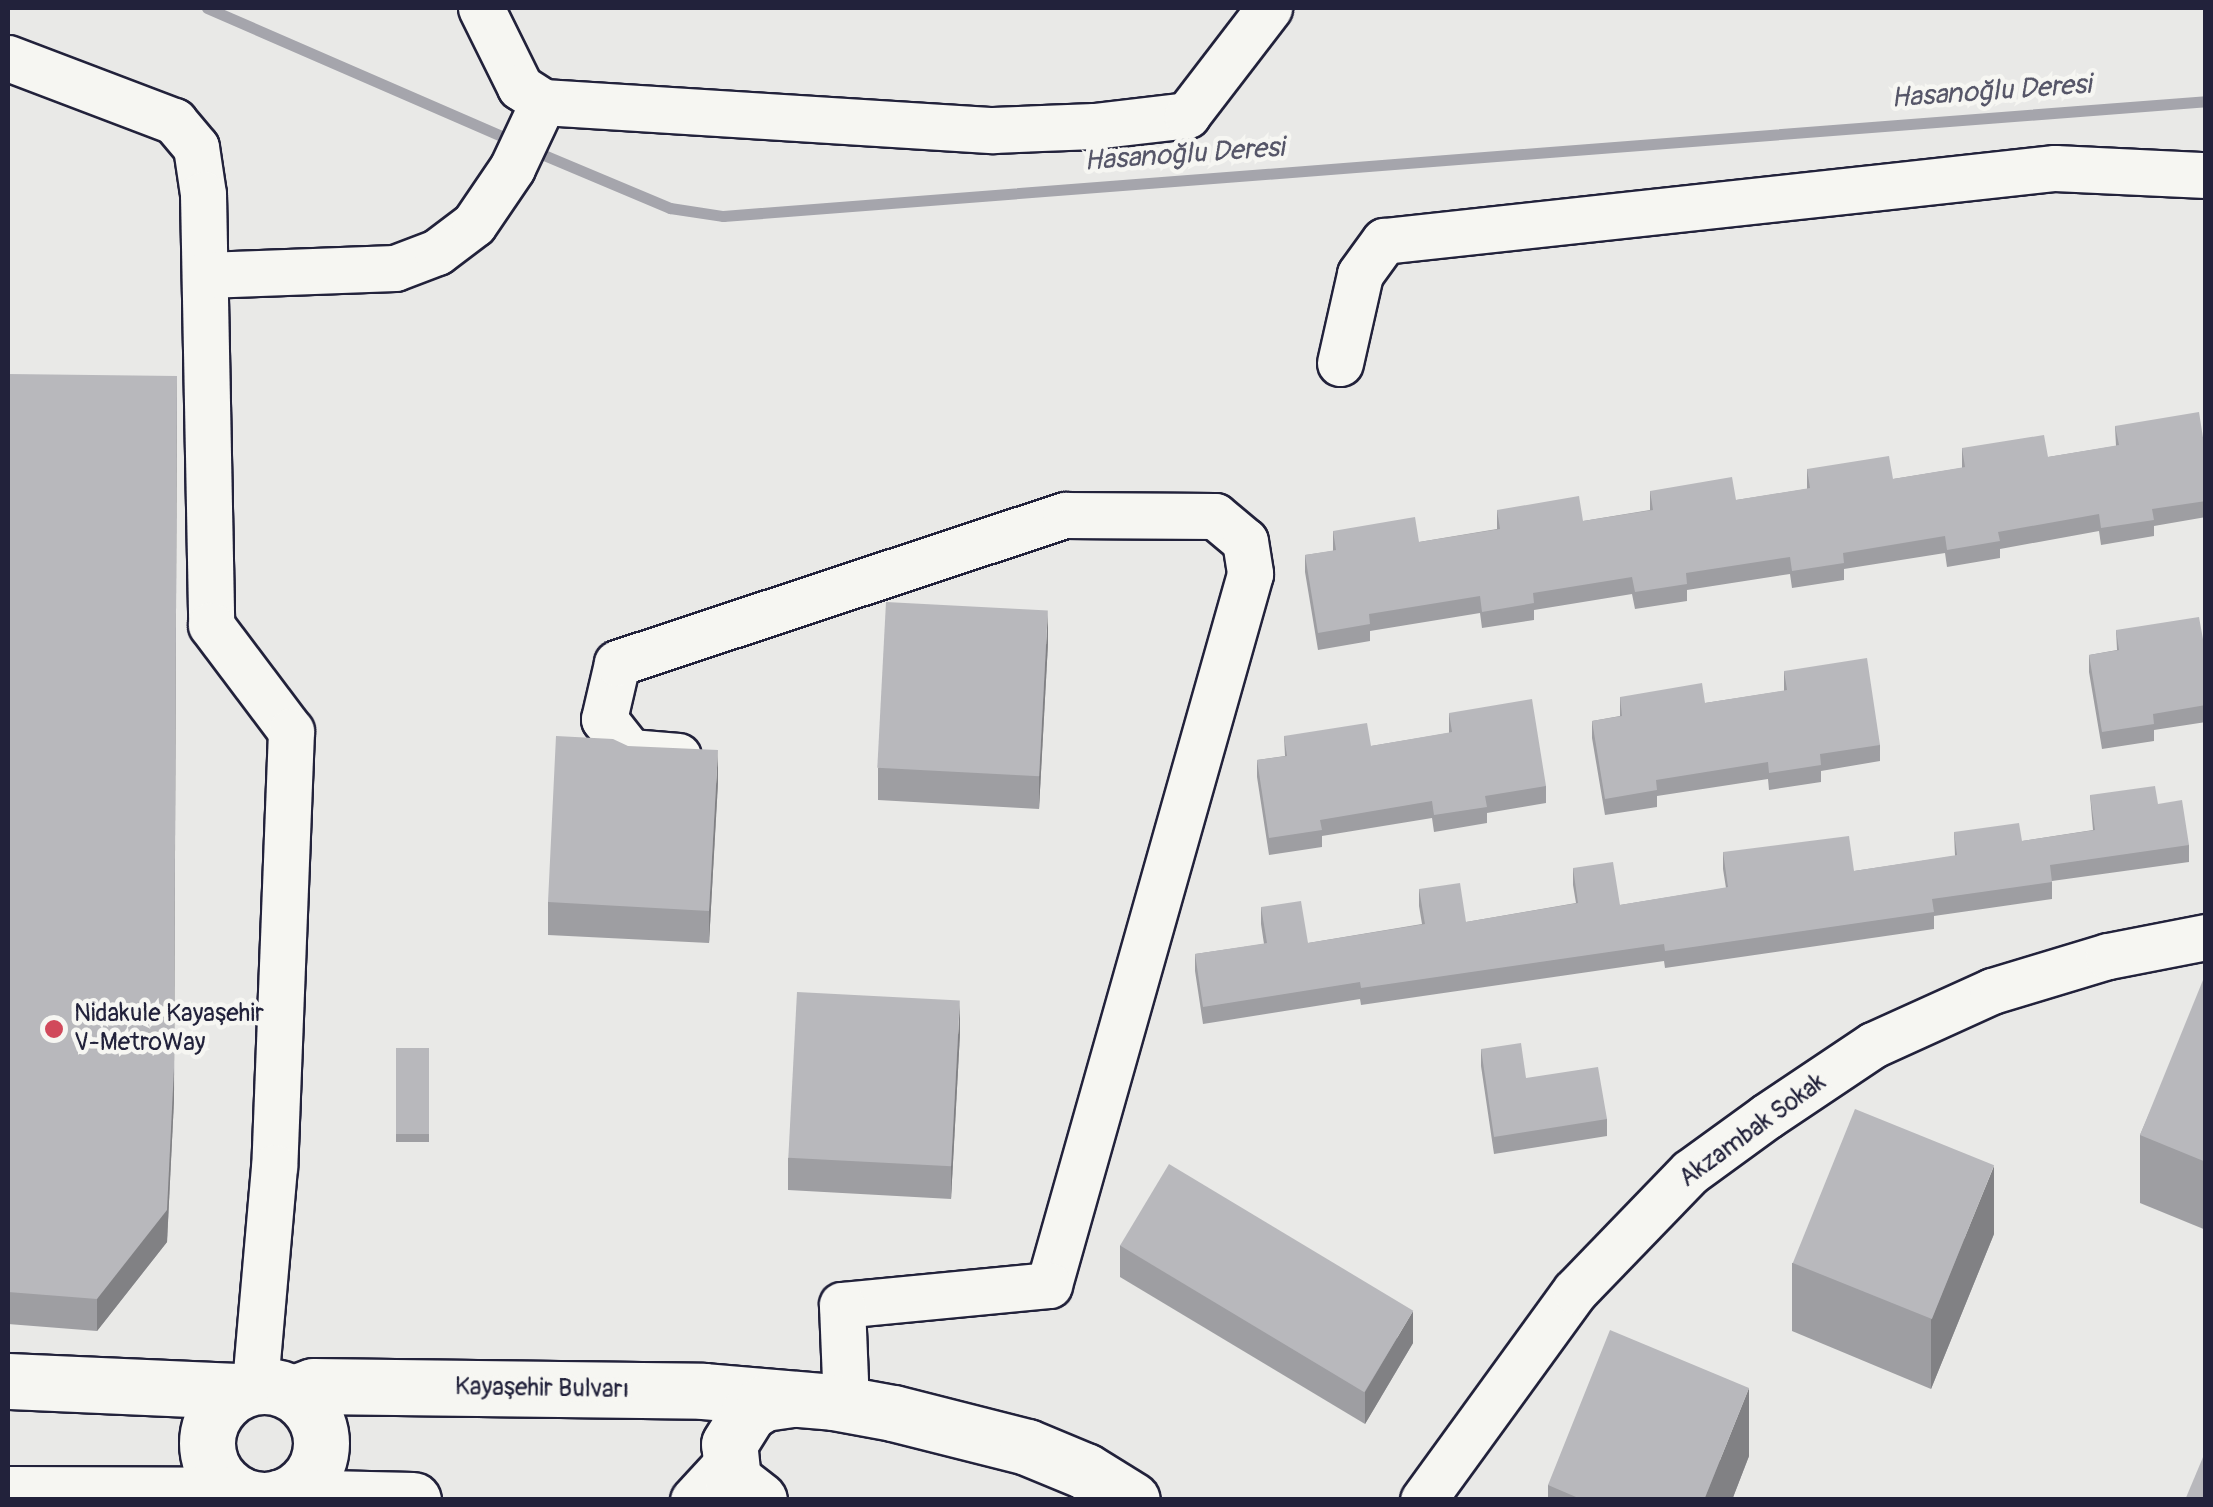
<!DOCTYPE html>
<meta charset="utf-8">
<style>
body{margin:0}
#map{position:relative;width:2213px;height:1507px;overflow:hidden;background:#e9e9e7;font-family:Pangolin,sans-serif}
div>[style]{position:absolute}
.stream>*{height:11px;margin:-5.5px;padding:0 5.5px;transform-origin:5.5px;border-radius:5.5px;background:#a5a5ac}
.roads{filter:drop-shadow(2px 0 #22223b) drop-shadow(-2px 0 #22223b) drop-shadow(0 2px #22223b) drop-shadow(0 -2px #22223b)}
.minor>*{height:45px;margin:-22.5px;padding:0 22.5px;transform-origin:22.5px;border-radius:22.5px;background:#f6f6f2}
.major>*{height:55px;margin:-27.5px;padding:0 27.5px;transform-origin:27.5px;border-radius:27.5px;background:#f6f6f2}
.major>.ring{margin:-27.5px;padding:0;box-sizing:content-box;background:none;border:55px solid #f6f6f2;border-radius:50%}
.wall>*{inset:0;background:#9e9ea2;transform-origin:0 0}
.shaded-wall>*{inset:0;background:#818184}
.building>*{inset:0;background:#b8b8bc;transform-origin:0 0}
.dots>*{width:28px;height:28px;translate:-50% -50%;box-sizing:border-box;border:5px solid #f6f6f2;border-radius:50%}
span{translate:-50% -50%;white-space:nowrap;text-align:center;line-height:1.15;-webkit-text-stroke:9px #f6f6f2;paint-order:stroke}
.poi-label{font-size:25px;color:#22223b}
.left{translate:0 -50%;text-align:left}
.street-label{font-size:25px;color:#22223b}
.water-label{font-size:28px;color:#565668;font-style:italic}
.frame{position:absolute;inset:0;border:10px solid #22223b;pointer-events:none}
</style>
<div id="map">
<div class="stream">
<div style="left:207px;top:8px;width:336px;rotate:23.5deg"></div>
<div style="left:532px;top:150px;width:150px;rotate:22.8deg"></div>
<div style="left:670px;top:208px;width:54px;rotate:8.6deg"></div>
<div style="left:723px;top:216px;width:1487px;rotate:-4.43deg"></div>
</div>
<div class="roads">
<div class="minor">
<div style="left:481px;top:8px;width:88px;rotate:63.7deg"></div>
<div style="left:520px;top:87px;width:27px;rotate:33deg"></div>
<div style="left:543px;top:102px;width:451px;rotate:3.6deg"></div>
<div style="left:993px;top:130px;width:101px;rotate:-2.3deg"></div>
<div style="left:1094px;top:126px;width:94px;rotate:-6.7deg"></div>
<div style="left:1187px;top:115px;width:135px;rotate:-52.5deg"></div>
<div style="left:8px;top:58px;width:178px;rotate:20.8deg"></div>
<div style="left:174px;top:121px;width:34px;rotate:50deg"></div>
<div style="left:196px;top:147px;width:48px;rotate:81.5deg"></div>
<div style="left:203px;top:194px;width:431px;rotate:88.9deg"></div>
<div style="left:211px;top:625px;width:133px;rotate:53deg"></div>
<div style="left:291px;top:731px;width:436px;rotate:92.2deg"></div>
<div style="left:274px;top:1167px;width:220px;rotate:95deg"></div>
<div style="left:205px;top:275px;width:190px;rotate:-2.1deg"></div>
<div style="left:395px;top:268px;width:45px;rotate:-20.9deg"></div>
<div style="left:437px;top:252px;width:46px;rotate:-37.1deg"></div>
<div style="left:474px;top:224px;width:68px;rotate:-55.8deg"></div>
<div style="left:512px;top:168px;width:73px;rotate:-64.8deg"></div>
<div style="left:1340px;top:363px;width:91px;rotate:-77.3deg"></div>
<div style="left:1360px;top:274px;width:41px;rotate:-54deg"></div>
<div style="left:1384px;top:241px;width:675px;rotate:-6.21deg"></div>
<div style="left:2055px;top:168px;width:151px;rotate:2.7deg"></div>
<div style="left:678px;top:756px;width:48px;rotate:-175.2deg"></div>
<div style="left:630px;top:752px;width:42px;rotate:-128.2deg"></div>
<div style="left:604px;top:719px;width:57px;rotate:-76.9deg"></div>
<div style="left:617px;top:663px;width:472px;rotate:-18.3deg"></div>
<div style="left:1065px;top:515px;width:150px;rotate:0.4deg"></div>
<div style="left:1215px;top:516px;width:39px;rotate:40deg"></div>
<div style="left:1245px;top:541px;width:33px;rotate:81deg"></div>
<div style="left:1250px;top:574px;width:739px;rotate:105.79deg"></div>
<div style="left:1049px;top:1285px;width:208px;rotate:174.5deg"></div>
<div style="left:842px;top:1305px;width:100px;rotate:87.7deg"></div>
<div style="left:693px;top:1500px;width:52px;rotate:-47.4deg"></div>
<div style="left:1423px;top:1500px;width:258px;rotate:-54deg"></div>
<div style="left:1575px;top:1291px;width:165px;rotate:-46deg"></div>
<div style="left:1690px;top:1172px;width:95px;rotate:-36deg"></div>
<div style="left:1767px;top:1116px;width:128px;rotate:-33.8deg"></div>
<div style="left:1873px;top:1045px;width:131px;rotate:-24.4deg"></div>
<div style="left:1992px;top:991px;width:121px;rotate:-16.8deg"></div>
<div style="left:2108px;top:956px;width:100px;rotate:-11deg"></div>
</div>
<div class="major">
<div style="left:8px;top:1381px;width:230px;rotate:2.5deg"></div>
<div class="ring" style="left:207px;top:1386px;width:59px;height:59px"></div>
<div style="left:294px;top:1393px;width:20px;rotate:-20deg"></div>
<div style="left:313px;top:1386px;width:390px;rotate:0.7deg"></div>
<div style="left:703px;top:1391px;width:130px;rotate:4.8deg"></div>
<div style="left:833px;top:1402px;width:61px;rotate:10.4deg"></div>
<div style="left:893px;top:1413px;width:138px;rotate:14.2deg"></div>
<div style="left:1027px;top:1447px;width:63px;rotate:22.5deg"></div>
<div style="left:1085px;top:1471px;width:55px;rotate:31.7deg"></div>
<div style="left:8px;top:1494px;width:232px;rotate:0.2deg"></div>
<div style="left:281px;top:1497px;width:132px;rotate:1.3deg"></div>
<div style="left:759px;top:1500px;width:33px;rotate:-142deg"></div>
<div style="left:733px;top:1480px;width:36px;rotate:-96deg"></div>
<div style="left:729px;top:1444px;width:36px;rotate:-58deg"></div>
<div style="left:748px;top:1413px;width:19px;rotate:-32deg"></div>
<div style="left:764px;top:1403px;width:28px;rotate:-8deg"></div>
</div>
</div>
<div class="wall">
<div style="clip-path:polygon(8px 374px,174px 1100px,167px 1242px,97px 1331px,8px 1324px)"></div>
<div style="clip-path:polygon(2115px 426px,2206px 457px,2206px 517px,2154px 526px,2154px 536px,2101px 545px,2099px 531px,2000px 549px,2000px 558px,1947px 567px,1945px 553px,1844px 569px,1844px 580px,1792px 588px,1790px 574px,1687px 590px,1687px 601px,1635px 609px,1632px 594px,1534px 610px,1534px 620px,1482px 628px,1480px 613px,1370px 631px,1370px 641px,1318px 650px,1305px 572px,1305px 555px,1333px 551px,1333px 531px,1419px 542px,1497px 529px,1497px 510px,1583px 521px,1650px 510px,1650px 491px,1736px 500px,1807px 489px,1807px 469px,1893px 479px,1962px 468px,1962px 448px,2048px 457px,2116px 446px)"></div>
<div style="clip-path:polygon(2116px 630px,2206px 656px,2206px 722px,2154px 730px,2154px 741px,2102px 749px,2089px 672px,2089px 655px,2117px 650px)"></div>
<div style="clip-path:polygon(1048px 643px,1039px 809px,878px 800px,878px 768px)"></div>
<div style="clip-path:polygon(1784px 671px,1880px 745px,1880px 761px,1821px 771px,1821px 782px,1769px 790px,1768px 779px,1657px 796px,1657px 807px,1605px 815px,1592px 738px,1592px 721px,1620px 716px,1620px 697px,1705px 703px,1784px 691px)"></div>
<div style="clip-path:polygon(1449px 713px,1546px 786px,1546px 803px,1487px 813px,1487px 823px,1434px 832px,1432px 818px,1322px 836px,1322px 847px,1269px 855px,1257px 777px,1257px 760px,1285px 756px,1284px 736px,1371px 746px,1449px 733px)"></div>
<div style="clip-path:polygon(718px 782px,709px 943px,548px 935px,548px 902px)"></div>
<div style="clip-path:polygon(2090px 795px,2158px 804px,2189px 845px,2189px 862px,2052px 881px,2052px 899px,1934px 916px,1934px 929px,1665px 968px,1664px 961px,1361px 1005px,1360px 999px,1203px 1024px,1195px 971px,1195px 954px,1264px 944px,1261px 924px,1261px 907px,1308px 943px,1422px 924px,1419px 906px,1419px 889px,1466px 922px,1576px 903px,1573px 885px,1573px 868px,1620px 905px,1726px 888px,1723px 869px,1723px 852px,1854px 871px,1955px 856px,1954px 832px,2022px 841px,2093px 830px)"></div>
<div style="clip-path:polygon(2206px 982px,2206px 1230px,2140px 1203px,2140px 1135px)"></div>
<div style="clip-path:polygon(960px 1033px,951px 1199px,788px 1190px,788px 1158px)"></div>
<div style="left:396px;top:1048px;width:33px;height:94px"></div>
<div style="clip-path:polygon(1481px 1049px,1526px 1078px,1607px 1119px,1607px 1136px,1494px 1154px,1481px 1066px)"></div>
<div style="clip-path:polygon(1994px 1234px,1931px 1389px,1792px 1331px,1792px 1263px)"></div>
<div style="clip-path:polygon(1120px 1245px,1413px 1343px,1365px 1424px,1120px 1277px)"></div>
<div style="clip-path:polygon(1749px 1456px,1732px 1500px,1548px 1500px,1548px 1485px)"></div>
</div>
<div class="shaded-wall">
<div style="clip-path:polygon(177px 376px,174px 1100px,167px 1242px,97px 1331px,97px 1299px)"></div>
<div style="clip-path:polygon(1048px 610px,1048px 643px,1039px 809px,1039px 777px)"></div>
<div style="clip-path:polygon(718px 750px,718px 782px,709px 943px,709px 911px)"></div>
<div style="clip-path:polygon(960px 1001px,960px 1033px,951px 1199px,951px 1167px)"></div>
<div style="clip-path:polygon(1994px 1166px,1994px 1234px,1931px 1389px,1931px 1320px)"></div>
<div style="clip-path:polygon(1413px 1311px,1413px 1343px,1365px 1424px,1365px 1392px)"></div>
<div style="clip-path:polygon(1749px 1388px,1749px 1456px,1732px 1500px,1704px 1500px)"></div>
</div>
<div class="building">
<div style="clip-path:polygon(8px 374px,177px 376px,174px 1068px,167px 1210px,97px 1299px,8px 1292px)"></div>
<div style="clip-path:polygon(2199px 412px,2206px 457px,2206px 501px,2152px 509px,2154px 520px,2101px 528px,2099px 514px,1998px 532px,2000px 541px,1947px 550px,1945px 536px,1843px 553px,1844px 563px,1792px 571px,1790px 557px,1686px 573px,1687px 584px,1635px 592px,1632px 577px,1533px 593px,1534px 603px,1482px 612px,1480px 596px,1369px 614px,1370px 624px,1318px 633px,1305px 555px,1336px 550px,1333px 531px,1415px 517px,1419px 542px,1500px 529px,1497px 510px,1579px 496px,1583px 521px,1653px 510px,1650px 491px,1732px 477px,1736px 500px,1810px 488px,1807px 469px,1889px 456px,1893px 479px,1965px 467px,1962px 448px,2044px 435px,2048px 457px,2119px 445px,2115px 426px)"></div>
<div style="left:886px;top:602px;width:162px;height:166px;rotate:3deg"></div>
<div style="clip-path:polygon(2199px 617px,2206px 656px,2206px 705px,2153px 714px,2154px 724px,2102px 732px,2089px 655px,2119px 650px,2116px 630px)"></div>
<div style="clip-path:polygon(1867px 658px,1880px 745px,1820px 754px,1821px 765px,1769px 773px,1768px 762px,1656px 780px,1657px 790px,1605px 799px,1592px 721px,1622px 716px,1620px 697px,1702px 683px,1705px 703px,1787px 690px,1784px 671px)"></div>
<div style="clip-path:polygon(1532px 699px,1546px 786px,1485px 796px,1487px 807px,1434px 815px,1432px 801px,1320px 820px,1322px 830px,1269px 838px,1257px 760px,1287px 756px,1284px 736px,1367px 723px,1371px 746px,1452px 732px,1449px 713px)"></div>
<div style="clip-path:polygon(556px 736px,613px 739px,628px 746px,718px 750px,709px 911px,548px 902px)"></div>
<div style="clip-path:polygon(2155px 786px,2158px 804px,2182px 800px,2189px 845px,2050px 865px,2052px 882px,1932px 899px,1934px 912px,1665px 951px,1664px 944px,1361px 988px,1360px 982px,1203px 1007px,1195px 954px,1267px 943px,1261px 907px,1301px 901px,1308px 943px,1425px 924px,1419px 889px,1460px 883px,1466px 922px,1578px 903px,1573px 868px,1613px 862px,1620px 905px,1728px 887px,1723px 852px,1849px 836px,1854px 871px,1957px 855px,1954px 832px,2019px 823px,2022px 841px,2095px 830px,2090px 795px)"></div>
<div style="clip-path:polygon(2203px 980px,2206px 982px,2206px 1162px,2140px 1135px)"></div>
<div style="left:797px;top:992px;width:163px;height:166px;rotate:3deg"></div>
<div style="clip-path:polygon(1521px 1043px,1526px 1078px,1598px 1067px,1607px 1119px,1494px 1137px,1481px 1049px)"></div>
<div style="left:396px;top:1048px;width:33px;height:86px"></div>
<div style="left:1855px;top:1109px;width:150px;height:166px;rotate:22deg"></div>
<div style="left:1169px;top:1164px;width:285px;height:95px;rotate:31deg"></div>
<div style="clip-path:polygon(1610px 1330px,1749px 1388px,1704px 1500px,1583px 1500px,1548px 1485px)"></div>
<div style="clip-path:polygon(2206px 1450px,2206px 1500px,2185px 1500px)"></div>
</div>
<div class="dots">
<div style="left:54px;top:1029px;background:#d1495b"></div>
</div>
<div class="poi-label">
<span class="left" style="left:74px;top:1029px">Nidakule Kayaşehir<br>V-MetroWay</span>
</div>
<div class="street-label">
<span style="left:1753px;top:1131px;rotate:-36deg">Akzambak Sokak</span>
<span style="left:542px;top:1389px;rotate:1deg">Kayaşehir Bulvarı</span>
</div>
<div class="water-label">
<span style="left:1991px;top:92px;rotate:-4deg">Hasanoğlu Deresi</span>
<span style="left:1184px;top:155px;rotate:-4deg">Hasanoğlu Deresi</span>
</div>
<div class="frame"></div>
</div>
